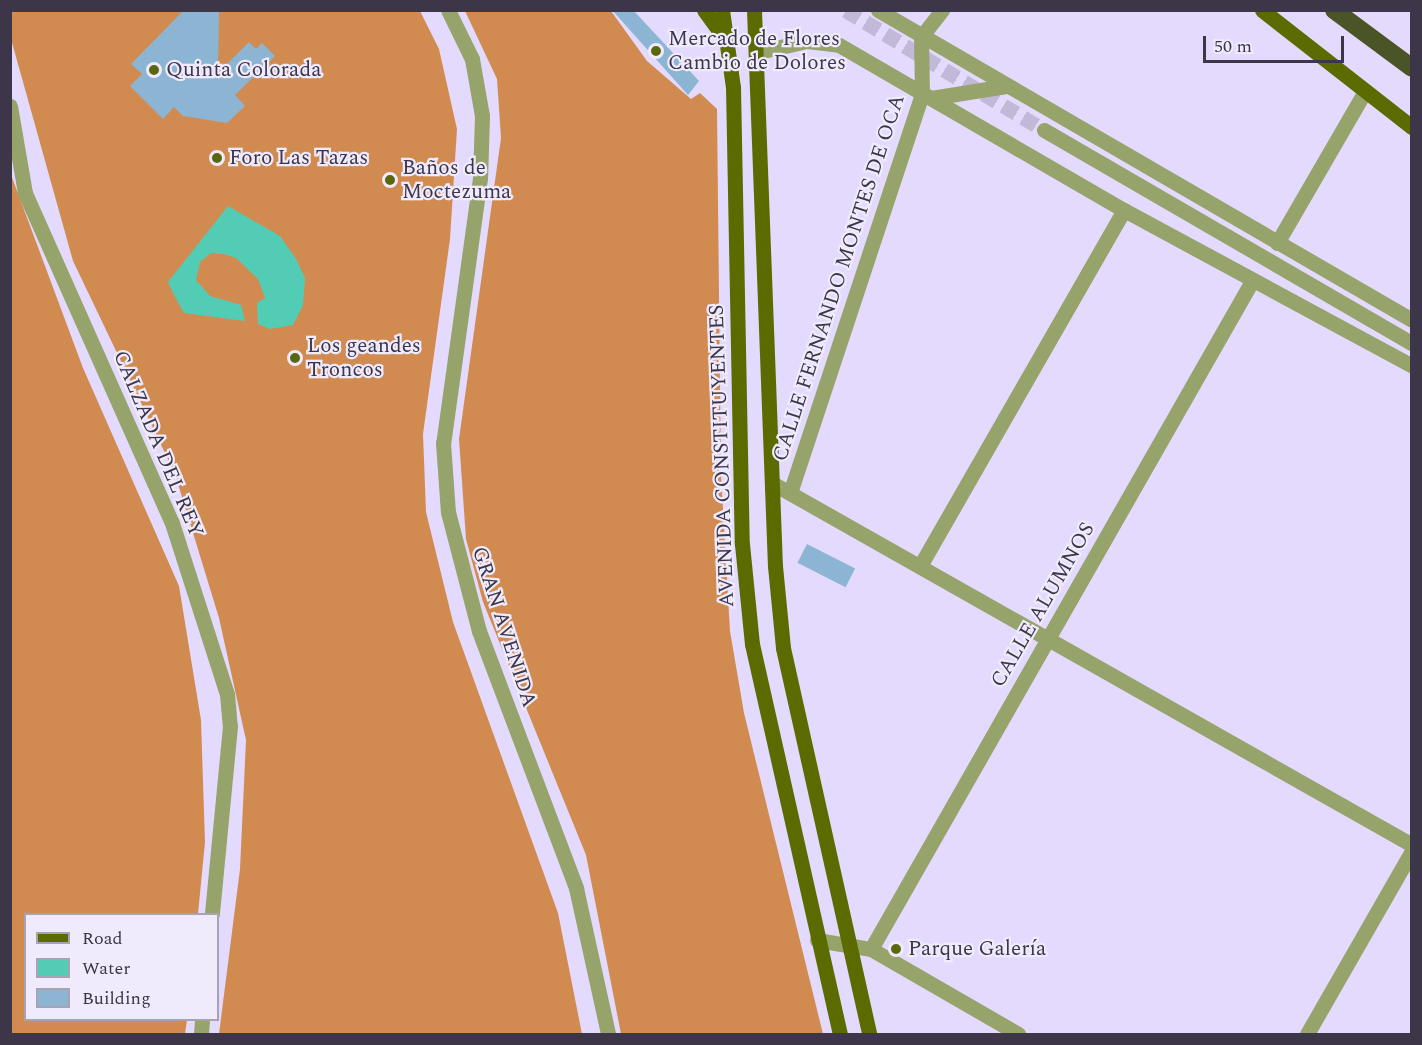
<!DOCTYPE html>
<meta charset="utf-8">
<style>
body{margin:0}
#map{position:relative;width:1422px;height:1045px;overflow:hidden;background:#e4dafd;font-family:Spectral,serif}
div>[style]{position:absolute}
.forest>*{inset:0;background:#d18b51}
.water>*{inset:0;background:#53ccb6}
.building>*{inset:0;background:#8bb5d3;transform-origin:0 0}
.minor-tunnel>*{height:15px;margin-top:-7.5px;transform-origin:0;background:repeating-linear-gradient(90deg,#c2b9d9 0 15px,transparent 0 23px)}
.minor>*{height:15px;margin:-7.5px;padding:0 7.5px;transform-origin:7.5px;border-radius:7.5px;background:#96a36b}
.major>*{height:15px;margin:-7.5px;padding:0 7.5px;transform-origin:7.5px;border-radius:7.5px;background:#5c6b00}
.highway>*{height:18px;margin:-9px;padding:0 9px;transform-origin:9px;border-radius:9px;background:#4b5426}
.dots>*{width:16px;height:16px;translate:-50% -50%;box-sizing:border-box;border:3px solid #efeafc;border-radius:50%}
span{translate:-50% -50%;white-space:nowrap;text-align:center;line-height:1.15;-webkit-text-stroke:4.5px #efeafc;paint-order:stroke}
.poi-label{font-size:21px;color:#3c3648}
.left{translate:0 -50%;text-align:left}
.street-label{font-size:21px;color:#3c3648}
.frame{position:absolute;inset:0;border:12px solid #3c3648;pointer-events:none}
.legend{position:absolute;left:24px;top:913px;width:195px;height:108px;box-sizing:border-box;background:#efeafc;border:2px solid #a7a2b4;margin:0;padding:8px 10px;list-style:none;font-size:18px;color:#3c3648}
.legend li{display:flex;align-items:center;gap:12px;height:30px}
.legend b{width:30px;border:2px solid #a7a2b4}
.scale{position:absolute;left:1203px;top:36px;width:141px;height:27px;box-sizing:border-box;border:3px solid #3c3648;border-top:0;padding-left:8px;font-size:18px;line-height:21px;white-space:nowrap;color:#3c3648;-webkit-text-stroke:4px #efeafc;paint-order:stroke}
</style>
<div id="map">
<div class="forest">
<div style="clip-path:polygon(10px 11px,420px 11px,439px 49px,457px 129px,450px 239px,423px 434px,426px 512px,453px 622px,558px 913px,582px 1034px,219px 1034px,240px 869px,246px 740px,219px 618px,175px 474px,73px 261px,11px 39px)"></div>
<div style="clip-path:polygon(465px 11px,611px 11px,647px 61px,691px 99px,700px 93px,717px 109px,721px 475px,730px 631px,744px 713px,823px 1034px,621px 1034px,586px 855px,483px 602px,466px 539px,459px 439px,501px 138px,497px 79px)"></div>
<div style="clip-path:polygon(10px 172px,83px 368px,179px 586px,201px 720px,205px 842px,198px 914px,26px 914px,26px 1020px,187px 1020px,185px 1034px,11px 1034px)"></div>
</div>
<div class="water">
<div style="clip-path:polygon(228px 206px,280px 236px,296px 259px,305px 278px,303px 305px,293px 325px,270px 329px,258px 324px,257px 303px,265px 298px,258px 279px,236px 258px,224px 254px,211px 253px,200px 262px,196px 280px,210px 296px,241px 305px,245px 321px,184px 313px,174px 295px,168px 282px)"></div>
</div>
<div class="building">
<div style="clip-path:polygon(184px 10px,219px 10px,218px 73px,249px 42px,256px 49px,262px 43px,275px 56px,235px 95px,245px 106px,227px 123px,183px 116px,174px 107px,163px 119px,130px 86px,142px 74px,131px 64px)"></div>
<div style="clip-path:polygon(612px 10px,633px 10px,699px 81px,688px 95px)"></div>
<div style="left:807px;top:544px;width:54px;height:21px;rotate:27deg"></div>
</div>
<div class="minor-tunnel">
<div style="left:846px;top:10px;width:232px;rotate:31.2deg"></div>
</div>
<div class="minor">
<div style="left:448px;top:10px;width:55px;rotate:63.9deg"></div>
<div style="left:472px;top:59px;width:58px;rotate:80deg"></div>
<div style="left:482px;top:116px;width:62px;rotate:91.8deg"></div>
<div style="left:480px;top:178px;width:268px;rotate:97.9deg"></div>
<div style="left:443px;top:443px;width:69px;rotate:85.9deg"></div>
<div style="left:448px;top:512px;width:123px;rotate:75.4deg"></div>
<div style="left:479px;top:631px;width:275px;rotate:69.3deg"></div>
<div style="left:576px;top:888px;width:149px;rotate:77.6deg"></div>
<div style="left:878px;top:10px;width:617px;rotate:30.14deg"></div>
<div style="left:758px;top:52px;width:50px;rotate:-12.7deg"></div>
<div style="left:807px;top:41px;width:32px;rotate:7deg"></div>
<div style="left:839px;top:45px;width:329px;rotate:30.1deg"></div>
<div style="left:1124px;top:210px;width:328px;rotate:28.4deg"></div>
<div style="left:931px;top:98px;width:76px;rotate:-9.1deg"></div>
<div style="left:10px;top:106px;width:88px;rotate:80.2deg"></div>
<div style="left:25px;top:193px;width:361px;rotate:66deg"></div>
<div style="left:172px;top:523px;width:180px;rotate:72.2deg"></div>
<div style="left:227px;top:694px;width:32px;rotate:85deg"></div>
<div style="left:230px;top:726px;width:189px;rotate:95.5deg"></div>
<div style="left:1044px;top:130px;width:425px;rotate:30.1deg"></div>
<div style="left:1277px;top:243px;width:176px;rotate:-59.9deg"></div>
<div style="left:772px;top:483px;width:735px;rotate:29.49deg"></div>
<div style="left:790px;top:493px;width:421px;rotate:-71.7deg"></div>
<div style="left:922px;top:93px;width:56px;rotate:-91deg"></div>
<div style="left:921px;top:37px;width:34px;rotate:-52deg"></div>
<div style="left:920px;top:566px;width:410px;rotate:-60.2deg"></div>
<div style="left:817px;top:940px;width:55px;rotate:9.5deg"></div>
<div style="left:871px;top:949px;width:170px;rotate:30deg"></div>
<div style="left:871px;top:949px;width:769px;rotate:-60.3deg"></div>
<div style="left:201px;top:1034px;width:14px;rotate:-86deg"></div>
<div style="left:1307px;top:1034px;width:211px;rotate:-60.2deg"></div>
</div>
<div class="major">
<div style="left:704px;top:10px;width:36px;rotate:54deg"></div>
<div style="left:722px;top:10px;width:78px;rotate:81.9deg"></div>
<div style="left:733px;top:87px;width:457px;rotate:88.9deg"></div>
<div style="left:742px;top:544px;width:100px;rotate:84.3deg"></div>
<div style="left:752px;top:644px;width:400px;rotate:77.3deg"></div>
<div style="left:754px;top:10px;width:556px;rotate:87.84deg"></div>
<div style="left:775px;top:566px;width:82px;rotate:84.4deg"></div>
<div style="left:783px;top:648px;width:395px;rotate:77.4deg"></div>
<div style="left:1262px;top:10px;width:190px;rotate:38deg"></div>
</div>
<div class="highway">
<div style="left:1334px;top:10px;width:97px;rotate:36.6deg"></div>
</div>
<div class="dots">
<div style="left:656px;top:51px;background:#59670e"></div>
<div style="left:154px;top:70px;background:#59670e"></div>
<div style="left:217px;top:158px;background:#59670e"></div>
<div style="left:390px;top:180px;background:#59670e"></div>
<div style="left:295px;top:358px;background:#59670e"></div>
<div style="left:896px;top:949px;background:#59670e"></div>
</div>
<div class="poi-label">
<span class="left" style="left:668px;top:51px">Mercado de Flores<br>Cambio de Dolores</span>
<span class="left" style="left:166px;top:70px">Quinta Colorada</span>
<span class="left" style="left:229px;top:158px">Foro Las Tazas</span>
<span class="left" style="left:402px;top:180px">Baños de<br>Moctezuma</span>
<span class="left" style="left:307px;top:358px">Los geandes<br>Troncos</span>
<span class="left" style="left:908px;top:949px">Parque Galería</span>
</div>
<div class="street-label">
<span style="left:839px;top:278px;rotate:-72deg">CALLE FERNANDO MONTES DE OCA</span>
<span style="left:158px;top:444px;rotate:67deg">CALZADA DEL REY</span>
<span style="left:722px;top:456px;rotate:-92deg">AVENIDA CONSTITUYENTES</span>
<span style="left:1043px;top:605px;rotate:-60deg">CALLE ALUMNOS</span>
<span style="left:504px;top:627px;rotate:72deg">GRAN AVENIDA</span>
</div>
<div class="frame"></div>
<ul class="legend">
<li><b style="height:8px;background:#5c6b00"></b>Road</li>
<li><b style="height:16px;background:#53ccb6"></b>Water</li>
<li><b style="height:16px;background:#8bb5d3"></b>Building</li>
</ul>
<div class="scale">50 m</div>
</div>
